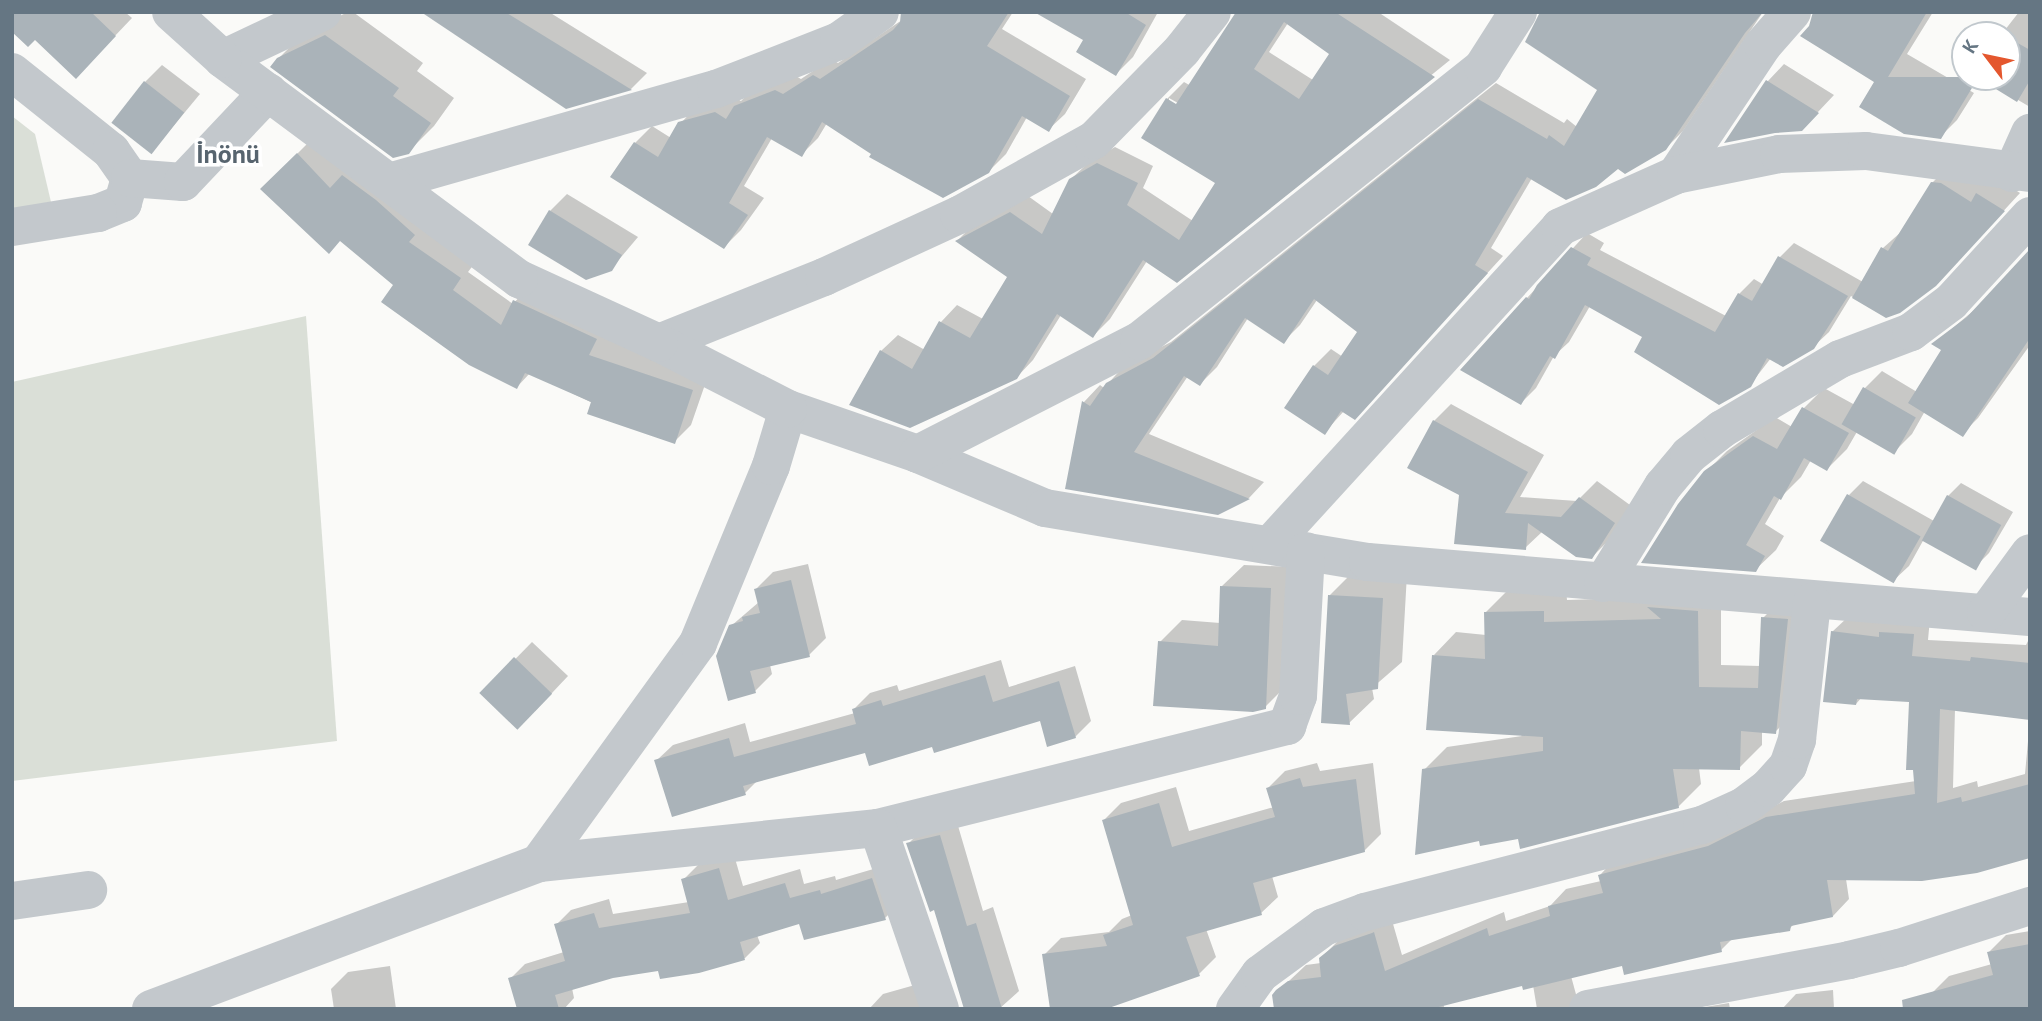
<!DOCTYPE html>
<meta charset="utf-8">
<style>
body{margin:0}
#map{position:relative;width:2042px;height:1021px;overflow:hidden;background:#fafaf8;font-family:"PT Sans",sans-serif}
div>[style]{position:absolute}
.green>*{inset:0;background:#dadfd7}
.shadow>*{inset:0;background:#0003}
.building>*{inset:0;background:#aab3b9;transform-origin:0 0}
.minor>*{height:38px;margin:-19px;padding:0 19px;transform-origin:19px;border-radius:19px;background:#c3c8cc}
span{translate:-50% -50%;white-space:nowrap;text-align:center;line-height:1.15;-webkit-text-stroke:7px #fff;paint-order:stroke}
.district-label{font-size:26px;color:#57646e;font-weight:700}
.frame{position:absolute;inset:0;border:14px solid #657683;pointer-events:none}
.north{position:absolute;left:1951px;top:21px;width:70px;height:70px;box-sizing:border-box;background:#fff;border:2px solid #c1c8cd;border-radius:50%;rotate:302deg;font-size:19px;font-weight:700;line-height:28px;text-align:center;color:#657683}
.north::after{content:'';display:block;margin:auto;width:24px;height:32px;background:#e4572e;clip-path:polygon(50% 0,100% 100%,50% 72%,0 100%)}
</style>
<div id="map">
<div class="green">
<div style="clip-path:polygon(12px 116px,35px 134px,51px 202px,12px 209px)"></div>
<div style="clip-path:polygon(306px 316px,337px 741px,12px 781px,12px 382px)"></div>
</div>
<div class="shadow">
<div style="clip-path:polygon(12px 12px,125px 12px,132px 18px,93px 59px,35px 38px)"></div>
<div style="clip-path:polygon(348px 12px,353px 12px,423px 63px,417px 71px,454px 98px,434px 126px,408px 152px,278px 59px,304px 33px)"></div>
<div style="clip-path:polygon(440px 12px,549px 12px,647px 73px,631px 89px,567px 107px)"></div>
<div style="clip-path:polygon(903px 12px,1013px 12px,1002px 29px,1086px 79px,1065px 114px,1048px 130px,1027px 117px,1006px 154px,988px 172px,873px 154px,827px 123px,818px 138px,801px 155px,772px 138px,744px 186px,764px 198px,741px 230px,724px 247px,635px 143px,652px 126px,671px 138px,680px 124px,697px 106px,732px 96px,741px 101px,753px 89px,792px 74px,801px 79px,831px 59px,838px 63px,902px 20px)"></div>
<div style="clip-path:polygon(1037px 12px,1158px 12px,1133px 57px,1116px 74px,1085px 40px)"></div>
<div style="clip-path:polygon(evenodd,1237px 12px,1378px 12px,1450px 60px,1177px 281px,1147px 261px,1110px 319px,1093px 336px,1061px 315px,1033px 360px,1016px 378px,910px 426px,881px 351px,898px 335px,925px 350px,941px 322px,957px 305px,983px 319px,1009px 276px,958px 240px,974px 224px,1028px 196px,1053px 214px,1070px 180px,1088px 163px,1115px 147px,1153px 166px,1143px 188px,1193px 221px,1218px 182px,1167px 99px,1184px 82px,1191px 86px,1237px 12px,1288px 23px,1331px 53px,1313px 80px,1269px 52px,1288px 23px,1237px 12px,1169px 98px,1185px 107px,1169px 102px,1169px 98px)"></div>
<div style="clip-path:polygon(1541px 12px,1763px 12px,1683px 131px,1665px 149px,1618px 167px,1532px 178px,1491px 248px,1503px 256px,1371px 400px,1344px 411px,1325px 432px,1314px 366px,1331px 349px,1343px 357px,1359px 332px,1317px 300px,1300px 325px,1283px 342px,1248px 318px,1217px 367px,1200px 384px,1188px 376px,1149px 434px,1264px 482px,1249px 498px,1218px 513px,1067px 488px,1084px 402px,1100px 385px,1104px 388px,1124px 366px,1171px 342px,1496px 83px,1564px 123px,1567px 119px,1577px 127px,1600px 90px)"></div>
<div style="clip-path:polygon(1815px 12px,1933px 12px,1907px 54px,1974px 93px,1957px 120px,1940px 137px,1876px 81px,1815px 17px)"></div>
<div style="clip-path:polygon(2019px 12px,2030px 12px,2030px 107px,1979px 77px,2007px 77px,2007px 35px,2001px 35px)"></div>
<div style="clip-path:polygon(1784px 64px,1834px 95px,1801px 130px,1775px 131px,1728px 140px,1768px 81px)"></div>
<div style="clip-path:polygon(162px 65px,200px 94px,151px 153px,145px 82px)"></div>
<div style="clip-path:polygon(314px 137px,477px 260px,468px 272px,513px 304px,531px 284px,709px 373px,691px 425px,674px 442px,530px 373px,517px 387px,341px 239px,262px 189px)"></div>
<div style="clip-path:polygon(1949px 166px,1995px 177px,2020px 193px,1953px 266px,1886px 316px,1851px 296px,1829px 332px,1813px 347px,1771px 358px,1750px 385px,1645px 337px,1590px 306px,1569px 342px,1554px 356px,1536px 388px,1521px 403px,1527px 298px,1587px 233px,1604px 243px,1600px 250px,1726px 316px,1739px 294px,1754px 279px,1764px 285px,1780px 257px,1794px 243px,1863px 282px,1883px 248px,1901px 232px,1932px 183px)"></div>
<div style="clip-path:polygon(567px 194px,638px 237px,611px 269px,550px 211px)"></div>
<div style="clip-path:polygon(2030px 250px,2030px 345px,1978px 418px,1962px 434px,1925px 411px,1912px 434px,1895px 451px,1858px 430px,1847px 449px,1827px 469px,1811px 460px,1801px 477px,1780px 498px,1765px 524px,1784px 536px,1776px 550px,1755px 570px,1706px 472px,1727px 451px,1775px 417px,1792px 427px,1804px 408px,1824px 388px,1855px 405px,1865px 388px,1882px 371px,1917px 392px,1944px 349px,1934px 344px,1980px 305px)"></div>
<div style="clip-path:polygon(1451px 404px,1544px 455px,1520px 497px,1577px 501px,1597px 481px,1630px 505px,1609px 540px,1592px 557px,1543px 531px,1525px 548px,1461px 494px,1434px 421px)"></div>
<div style="clip-path:polygon(1863px 481px,1934px 521px,1948px 496px,1961px 483px,2013px 512px,1989px 553px,1976px 566px,1924px 539px,1909px 566px,1894px 580px,1849px 495px)"></div>
<div style="clip-path:polygon(808px 564px,826px 638px,809px 655px,770px 665px,772px 674px,755px 691px,731px 626px,759px 602px,756px 589px,773px 572px)"></div>
<div style="clip-path:polygon(1244px 565px,1292px 567px,1287px 685px,1265px 707px,1160px 642px,1182px 620px,1220px 623px,1222px 586px)"></div>
<div style="clip-path:polygon(1355px 570px,1407px 574px,1402px 662px,1372px 688px,1374px 699px,1349px 723px,1330px 595px)"></div>
<div style="clip-path:polygon(1566px 589px,1567px 600px,1659px 597px,1721px 589px,1721px 665px,1761px 666px,1763px 618px,1786px 595px,1810px 597px,1798px 709px,1775px 732px,1762px 731px,1762px 745px,1739px 768px,1699px 768px,1701px 784px,1678px 807px,1519px 837px,1424px 770px,1447px 747px,1522px 736px,1434px 655px,1456px 632px,1486px 635px,1485px 613px,1508px 590px)"></div>
<div style="clip-path:polygon(1849px 616px,1930px 618px,1928px 640px,2026px 645px,2030px 637px,2030px 718px,1955px 709px,1953px 788px,1977px 781px,1978px 787px,2025px 774px,2030px 719px,2030px 857px,1846px 879px,1849px 899px,1833px 916px,1795px 923px,1789px 929px,1733px 938px,1721px 950px,1623px 964px,1571px 976px,1580px 1009px,1537px 1009px,1533px 985px,1523px 984px,1443px 1004px,1445px 1009px,1276px 1009px,1274px 995px,1306px 965px,1321px 963px,1321px 958px,1338px 941px,1391px 917px,1402px 955px,1504px 912px,1506px 921px,1550px 906px,1566px 889px,1601px 881px,1600px 875px,1616px 858px,1726px 830px,1784px 801px,1916px 781px,1911px 700px,1862px 697px,1856px 704px,1832px 632px)"></div>
<div style="clip-path:polygon(532px 642px,568px 676px,535px 711px,482px 693px)"></div>
<div style="clip-path:polygon(1001px 660px,1009px 687px,1075px 666px,1091px 721px,1075px 737px,1041px 719px,934px 745px,866px 751px,757px 781px,745px 793px,656px 761px,673px 745px,745px 723px,750px 742px,855px 713px,854px 709px,870px 693px,897px 685px,899px 691px)"></div>
<div style="clip-path:polygon(1317px 763px,1320px 771px,1373px 763px,1381px 834px,1364px 851px,1272px 876px,1278px 897px,1261px 913px,1206px 929px,1216px 957px,1199px 974px,1044px 955px,1061px 938px,1109px 932px,1122px 919px,1132px 915px,1104px 820px,1121px 803px,1176px 787px,1189px 831px,1274px 807px,1268px 788px,1285px 771px)"></div>
<div style="clip-path:polygon(956px 819px,983px 911px,993px 907px,1019px 991px,999px 1009px,935px 908px,908px 844px,925px 827px)"></div>
<div style="clip-path:polygon(734px 855px,743px 886px,800px 869px,804px 884px,835px 876px,836px 880px,887px 865px,900px 903px,885px 918px,805px 938px,800px 922px,757px 935px,760px 943px,745px 958px,698px 971px,660px 969px,613px 977px,572px 988px,574px 998px,564px 1009px,519px 1009px,510px 979px,525px 964px,564px 952px,556px 925px,571px 910px,609px 899px,613px 914px,689px 902px,683px 880px,698px 865px)"></div>
<div style="clip-path:polygon(2030px 931px,2030px 1009px,1932px 993px,1949px 976px,1992px 964px,1989px 952px,2006px 935px)"></div>
<div style="clip-path:polygon(390px 966px,396px 1009px,334px 1009px,331px 989px,348px 972px)"></div>
<div style="clip-path:polygon(922px 983px,929px 1009px,869px 1009px,883px 994px)"></div>
<div style="clip-path:polygon(1833px 990px,1834px 1009px,1782px 1009px,1796px 994px)"></div>
<div style="clip-path:polygon(1729px 1003px,1730px 1009px,1693px 1009px)"></div>
</div>
<div class="building">
<div style="clip-path:polygon(12px 12px,91px 12px,116px 36px,76px 79px,35px 40px,28px 47px,12px 32px)"></div>
<div style="clip-path:polygon(421px 12px,505px 12px,632px 90px,566px 109px)"></div>
<div style="clip-path:polygon(901px 12px,1009px 12px,987px 46px,1070px 96px,1049px 132px,1022px 116px,989px 173px,943px 198px,869px 157px,871px 154px,822px 122px,802px 157px,767px 137px,729px 203px,748px 215px,724px 249px,610px 177px,634px 142px,658px 157px,678px 122px,715px 112px,726px 119px,734px 106px,775px 90px,783px 94px,813px 75px,820px 79px,893px 30px,900px 22px)"></div>
<div style="clip-path:polygon(1034px 12px,1125px 12px,1146px 25px,1116px 76px,1076px 52px,1083px 40px)"></div>
<div style="clip-path:polygon(evenodd,1236px 12px,1335px 12px,1435px 77px,1177px 283px,1143px 260px,1093px 338px,1057px 314px,1017px 379px,910px 428px,849px 405px,880px 350px,912px 369px,939px 321px,970px 338px,1007px 277px,955px 241px,1010px 212px,1042px 234px,1069px 179px,1097px 163px,1138px 183px,1127px 205px,1179px 240px,1215px 183px,1141px 138px,1166px 98px,1176px 104px,1236px 12px,1284px 22px,1329px 54px,1299px 99px,1254px 69px,1284px 22px)"></div>
<div style="clip-path:polygon(1540px 12px,1763px 12px,1745px 33px,1666px 150px,1625px 174px,1618px 169px,1596px 187px,1566px 200px,1527px 177px,1475px 265px,1488px 273px,1355px 420px,1341px 411px,1325px 435px,1284px 408px,1313px 365px,1328px 375px,1357px 332px,1314px 299px,1284px 344px,1245px 318px,1200px 386px,1184px 376px,1134px 452px,1250px 499px,1218px 515px,1065px 489px,1082px 401px,1090px 406px,1106px 383px,1153px 358px,1478px 99px,1547px 139px,1549px 135px,1564px 146px,1597px 90px,1525px 42px)"></div>
<div style="clip-path:polygon(1813px 12px,1927px 12px,1888px 77px,2007px 77px,2007px 37px,2030px 50px,2030px 80px,2017px 102px,1978px 78px,1941px 139px,1904px 134px,1859px 107px,1874px 82px,1800px 36px,1809px 26px)"></div>
<div style="clip-path:polygon(325px 35px,399px 88px,393px 96px,431px 123px,409px 154px,393px 158px,270px 67px,277px 58px)"></div>
<div style="clip-path:polygon(1766px 80px,1819px 113px,1802px 131px,1775px 133px,1724px 143px)"></div>
<div style="left:144px;top:81px;width:51px;height:53px;rotate:38deg"></div>
<div style="clip-path:polygon(297px 153px,330px 188px,342px 175px,376px 200px,415px 235px,409px 242px,461px 278px,453px 290px,501px 325px,513px 300px,597px 339px,589px 355px,693px 390px,675px 444px,587px 414px,591px 402px,525px 373px,517px 389px,469px 365px,381px 302px,393px 285px,340px 241px,329px 254px,260px 189px)"></div>
<div style="clip-path:polygon(1931px 182px,1941px 183px,1971px 202px,1976px 193px,2005px 211px,1936px 286px,1900px 313px,1886px 318px,1852px 298px,1881px 247px,1888px 251px)"></div>
<div style="clip-path:polygon(549px 210px,622px 255px,612px 271px,586px 280px,528px 245px)"></div>
<div style="clip-path:polygon(1571px 247px,1591px 258px,1587px 265px,1715px 332px,1738px 293px,1752px 301px,1778px 256px,1848px 296px,1814px 349px,1783px 367px,1767px 358px,1751px 387px,1719px 405px,1634px 352px,1642px 337px,1585px 305px,1555px 359px,1550px 356px,1521px 405px,1460px 370px,1526px 297px,1529px 299px,1537px 285px)"></div>
<div style="clip-path:polygon(2030px 249px,2030px 338px,1963px 437px,1908px 403px,1941px 350px,1931px 344px,1967px 317px)"></div>
<div style="left:1863px;top:387px;width:61px;height:43px;rotate:30deg"></div>
<div style="clip-path:polygon(1802px 407px,1849px 433px,1827px 471px,1804px 458px,1781px 500px,1774px 496px,1746px 545px,1765px 556px,1756px 572px,1641px 563px,1678px 504px,1704px 471px,1753px 436px,1777px 449px)"></div>
<div style="clip-path:polygon(1433px 420px,1528px 472px,1505px 513px,1561px 517px,1579px 497px,1615px 523px,1592px 559px,1576px 557px,1528px 523px,1526px 550px,1454px 544px,1459px 495px,1407px 468px)"></div>
<div style="left:1847px;top:494px;width:85px;height:54px;rotate:30deg"></div>
<div style="left:1947px;top:495px;width:62px;height:52px;rotate:29deg"></div>
<div style="clip-path:polygon(791px 580px,810px 657px,750px 671px,756px 693px,728px 701px,716px 656px,729px 625px,743px 621px,742px 617px,760px 613px,754px 589px)"></div>
<div style="clip-path:polygon(1220px 586px,1271px 588px,1266px 709px,1253px 712px,1153px 706px,1158px 641px,1218px 646px)"></div>
<div style="clip-path:polygon(1328px 595px,1383px 598px,1378px 689px,1346px 694px,1350px 725px,1321px 723px)"></div>
<div style="clip-path:polygon(1647px 607px,1698px 611px,1699px 687px,1758px 688px,1761px 617px,1788px 619px,1776px 734px,1741px 731px,1740px 770px,1673px 769px,1679px 808px,1520px 849px,1518px 839px,1480px 846px,1479px 841px,1415px 855px,1422px 769px,1543px 751px,1543px 737px,1426px 730px,1432px 655px,1485px 659px,1484px 612px,1544px 611px,1544px 622px,1661px 619px)"></div>
<div style="clip-path:polygon(1831px 631px,1879px 637px,1879px 632px,1914px 634px,1912px 656px,1970px 661px,1971px 657px,2030px 663px,2030px 720px,1940px 709px,1937px 803px,1961px 797px,1962px 802px,2030px 784px,2030px 858px,1977px 873px,1922px 881px,1827px 880px,1833px 917px,1791px 926px,1790px 931px,1720px 942px,1722px 952px,1624px 975px,1622px 966px,1523px 990px,1522px 986px,1431px 1009px,1274px 1009px,1272px 995px,1276px 990px,1288px 981px,1321px 977px,1319px 958px,1334px 946px,1372px 933px,1374px 932px,1385px 971px,1487px 928px,1489px 936px,1550px 916px,1548px 906px,1603px 893px,1598px 875px,1708px 846px,1766px 817px,1915px 794px,1913px 770px,1906px 770px,1909px 702px,1857px 699px,1856px 705px,1823px 702px)"></div>
<div style="left:514px;top:657px;width:53px;height:50px;rotate:44deg"></div>
<div style="clip-path:polygon(985px 675px,993px 702px,1059px 681px,1076px 738px,1047px 747px,1040px 721px,934px 753px,932px 747px,869px 766px,865px 753px,743px 786px,746px 795px,672px 817px,654px 760px,729px 738px,734px 757px,856px 724px,852px 709px,881px 700px,883px 706px)"></div>
<div style="clip-path:polygon(1300px 778px,1303px 787px,1356px 779px,1365px 852px,1253px 883px,1262px 915px,1186px 937px,1200px 976px,1106px 1009px,1050px 1009px,1042px 954px,1107px 946px,1103px 935px,1133px 925px,1102px 820px,1159px 803px,1172px 847px,1275px 817px,1266px 788px)"></div>
<div style="clip-path:polygon(940px 835px,967px 926px,976px 923px,1002px 1009px,964px 1009px,934px 910px,930px 912px,906px 843px)"></div>
<div style="clip-path:polygon(719px 868px,728px 900px,785px 883px,790px 898px,820px 890px,821px 894px,872px 878px,886px 920px,804px 940px,799px 924px,740px 942px,745px 960px,699px 973px,660px 979px,658px 971px,613px 978px,555px 995px,559px 1009px,517px 1009px,508px 978px,565px 961px,554px 924px,594px 913px,599px 928px,690px 913px,681px 879px)"></div>
<div style="clip-path:polygon(2030px 944px,2030px 1009px,1903px 1009px,1902px 1000px,1993px 975px,1987px 952px)"></div>
</div>
<div class="minor">
<div style="left:223px;top:59px;width:110px;rotate:-25.4deg"></div>
<div style="left:12px;top:72px;width:127px;rotate:38.6deg"></div>
<div style="left:111px;top:151px;width:33px;rotate:55deg"></div>
<div style="left:130px;top:178px;width:26px;rotate:106deg"></div>
<div style="left:123px;top:203px;width:27px;rotate:158deg"></div>
<div style="left:98px;top:213px;width:87px;rotate:170.8deg"></div>
<div style="left:2012px;top:173px;width:44px;rotate:-65.8deg"></div>
<div style="left:1676px;top:175px;width:156px;rotate:-56.2deg"></div>
<div style="left:1763px;top:45px;width:44px;rotate:-48.7deg"></div>
<div style="left:130px;top:178px;width:53px;rotate:4.3deg"></div>
<div style="left:183px;top:182px;width:124px;rotate:-46.6deg"></div>
<div style="left:389px;top:182px;width:340px;rotate:-15.9deg"></div>
<div style="left:716px;top:89px;width:132px;rotate:-21.3deg"></div>
<div style="left:839px;top:41px;width:50px;rotate:-35.3deg"></div>
<div style="left:659px;top:343px;width:178px;rotate:-21.8deg"></div>
<div style="left:824px;top:277px;width:149px;rotate:-24.7deg"></div>
<div style="left:959px;top:215px;width:154px;rotate:-29.1deg"></div>
<div style="left:1094px;top:140px;width:126px;rotate:-45.6deg"></div>
<div style="left:1182px;top:50px;width:48px;rotate:-51.7deg"></div>
<div style="left:788px;top:409px;width:138px;rotate:19.1deg"></div>
<div style="left:918px;top:454px;width:138px;rotate:23deg"></div>
<div style="left:1045px;top:508px;width:327px;rotate:9.5deg"></div>
<div style="left:1368px;top:562px;width:664px;rotate:4.75deg"></div>
<div style="left:918px;top:454px;width:248px;rotate:-27.1deg"></div>
<div style="left:1139px;top:341px;width:440px;rotate:-38.5deg"></div>
<div style="left:1483px;top:67px;width:65px;rotate:-57.5deg"></div>
<div style="left:1271px;top:544px;width:429px;rotate:-47.6deg"></div>
<div style="left:1560px;top:227px;width:127px;rotate:-24.1deg"></div>
<div style="left:1676px;top:175px;width:105px;rotate:-11.5deg"></div>
<div style="left:1779px;top:154px;width:87px;rotate:-2deg"></div>
<div style="left:1866px;top:151px;width:165px;rotate:7.6deg"></div>
<div style="left:1603px;top:583px;width:114px;rotate:-58.3deg"></div>
<div style="left:1663px;top:486px;width:40px;rotate:-50deg"></div>
<div style="left:1689px;top:455px;width:42px;rotate:-38.2deg"></div>
<div style="left:1722px;top:429px;width:137px;rotate:-30.7deg"></div>
<div style="left:1840px;top:359px;width:76px;rotate:-20.8deg"></div>
<div style="left:1911px;top:332px;width:50px;rotate:-36.9deg"></div>
<div style="left:1951px;top:302px;width:117px;rotate:-47.4deg"></div>
<div style="left:1986px;top:613px;width:74px;rotate:-53.7deg"></div>
<div style="left:878px;top:828px;width:422px;rotate:-14deg"></div>
<div style="left:1287px;top:726px;width:32px;rotate:-70deg"></div>
<div style="left:1298px;top:696px;width:145px;rotate:-86.8deg"></div>
<div style="left:539px;top:863px;width:341px;rotate:-5.9deg"></div>
<div style="left:878px;top:828px;width:191px;rotate:71.1deg"></div>
<div style="left:12px;top:901px;width:77px;rotate:-8.2deg"></div>
<div style="left:151px;top:1009px;width:415px;rotate:-20.6deg"></div>
<div style="left:539px;top:863px;width:271px;rotate:-54.1deg"></div>
<div style="left:698px;top:643px;width:191px;rotate:-67.6deg"></div>
<div style="left:771px;top:466px;width:59px;rotate:-73.4deg"></div>
<div style="left:788px;top:409px;width:145px;rotate:-152.9deg"></div>
<div style="left:659px;top:343px;width:154px;rotate:-155.4deg"></div>
<div style="left:519px;top:279px;width:369px;rotate:-143.4deg"></div>
<div style="left:223px;top:59px;width:70px;rotate:-137.9deg"></div>
<div style="left:1235px;top:1009px;width:43px;rotate:-54.5deg"></div>
<div style="left:1260px;top:974px;width:79px;rotate:-36.3deg"></div>
<div style="left:1324px;top:927px;width:44px;rotate:-20.1deg"></div>
<div style="left:1365px;top:912px;width:348px;rotate:-14.5deg"></div>
<div style="left:1702px;top:825px;width:46px;rotate:-24.3deg"></div>
<div style="left:1744px;top:806px;width:30px;rotate:-37deg"></div>
<div style="left:1768px;top:788px;width:30px;rotate:-48deg"></div>
<div style="left:1788px;top:766px;width:28px;rotate:-71deg"></div>
<div style="left:1797px;top:740px;width:139px;rotate:-83.8deg"></div>
<div style="left:1588px;top:1009px;width:266px;rotate:-10.6deg"></div>
<div style="left:1849px;top:960px;width:51px;rotate:-13.5deg"></div>
<div style="left:1899px;top:948px;width:138px;rotate:-17.8deg"></div>
</div>
<div class="district-label">
<span style="left:228px;top:154px">İnönü</span>
</div>
<div class="frame"></div>
<div class="north">K</div>
</div>
